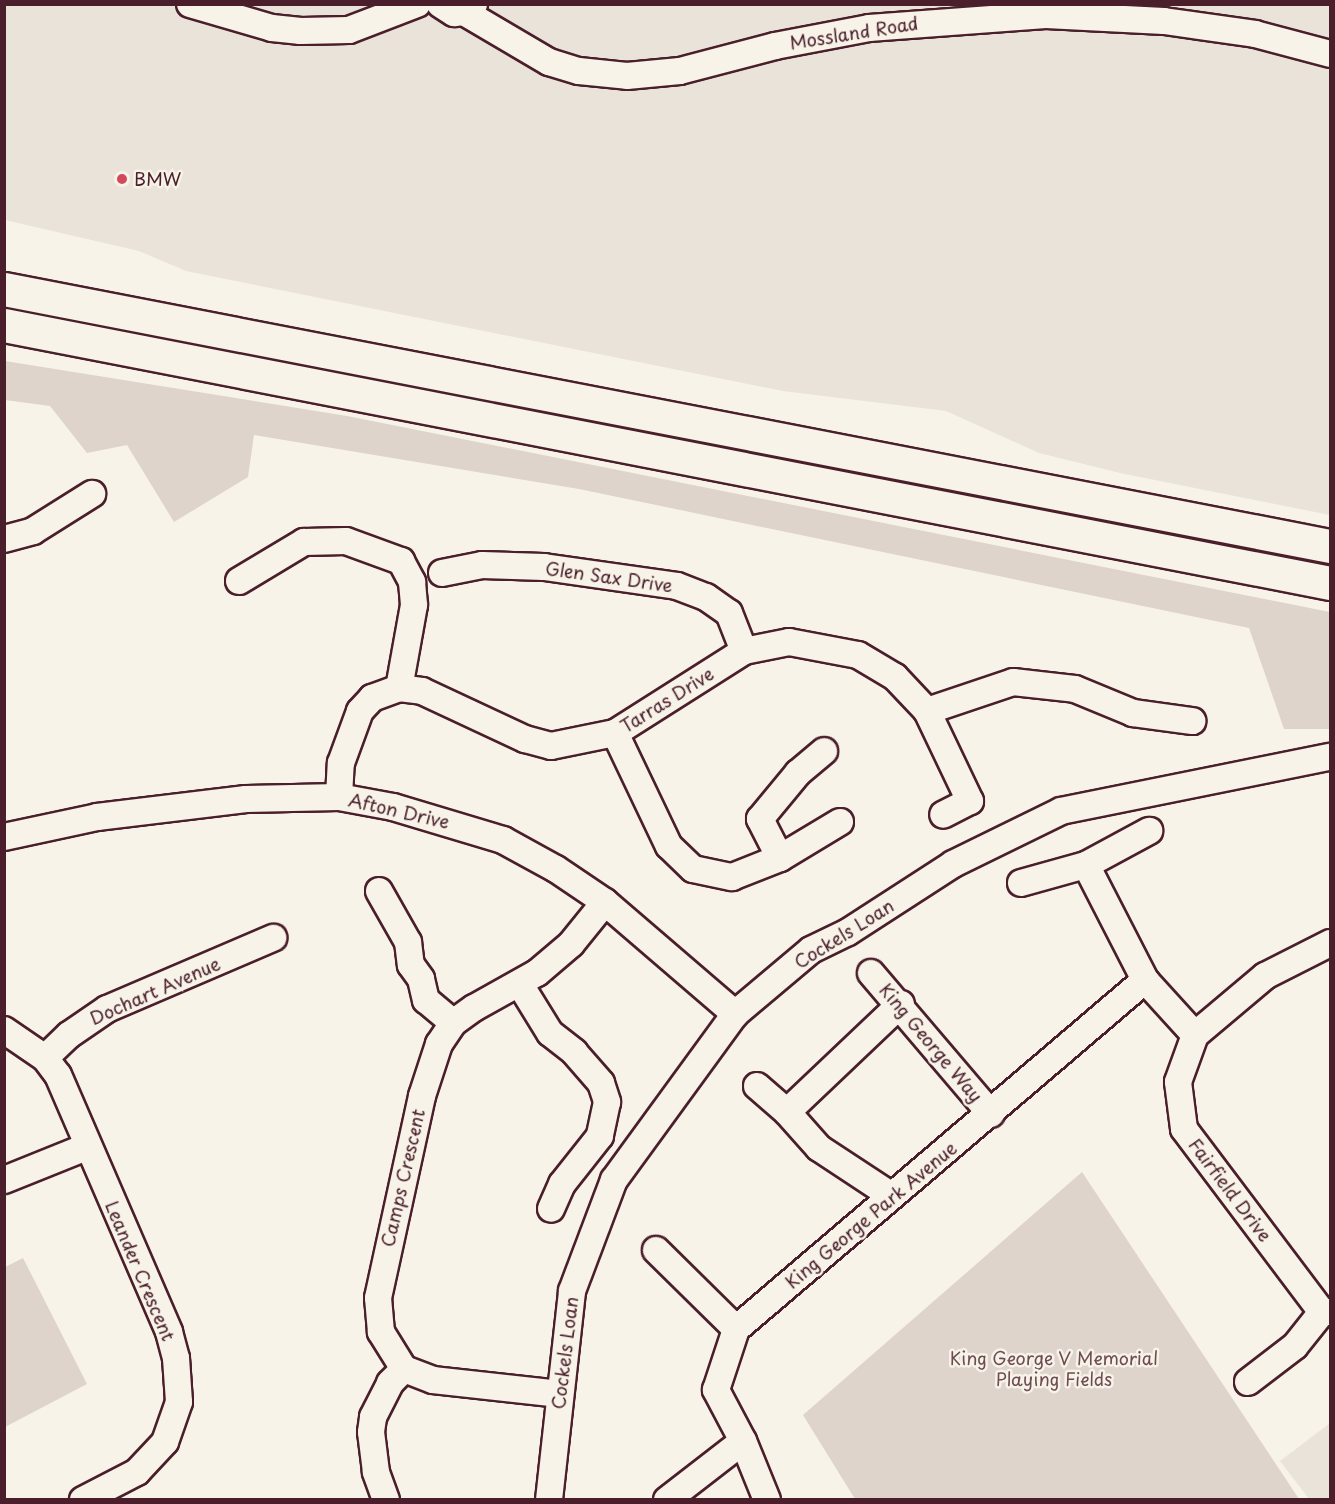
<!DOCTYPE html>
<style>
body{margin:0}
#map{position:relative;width:1335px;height:1504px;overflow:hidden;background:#f7f3e8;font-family:"Playpen Sans",sans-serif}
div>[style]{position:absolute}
.built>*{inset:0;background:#eae3da}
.green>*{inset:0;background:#ded4cc}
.roads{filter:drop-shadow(2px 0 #4a1f2b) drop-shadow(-2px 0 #4a1f2b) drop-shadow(0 2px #4a1f2b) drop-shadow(0 -2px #4a1f2b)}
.minor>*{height:26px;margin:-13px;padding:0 13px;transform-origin:13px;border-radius:13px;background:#f7f3e8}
.highway>*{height:33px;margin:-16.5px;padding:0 16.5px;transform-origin:16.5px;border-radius:16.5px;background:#f7f3e8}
.dots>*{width:16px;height:16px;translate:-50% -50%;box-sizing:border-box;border:3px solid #f7f3e8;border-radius:50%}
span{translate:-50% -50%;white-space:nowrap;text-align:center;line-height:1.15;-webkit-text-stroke:5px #f7f3e8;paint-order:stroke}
.street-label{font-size:18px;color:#4a1f2b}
.poi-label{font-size:18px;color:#4a1f2b}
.left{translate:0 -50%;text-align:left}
.park-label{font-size:18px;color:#6f4c53}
.frame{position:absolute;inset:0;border:6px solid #4a1f2b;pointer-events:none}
</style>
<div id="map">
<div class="built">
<div style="clip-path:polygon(5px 5px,1330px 5px,1330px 515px,1120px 473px,1039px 453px,946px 411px,783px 391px,186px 271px,139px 251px,5px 220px)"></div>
<div style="clip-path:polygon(1330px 1423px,1330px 1499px,1309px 1499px,1280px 1461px)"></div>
</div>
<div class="green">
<div style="clip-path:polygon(5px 361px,347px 416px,1330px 612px,1330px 729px,1284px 729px,1249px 628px,579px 489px,254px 435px,248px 477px,174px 522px,127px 445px,87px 453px,50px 406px,5px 400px)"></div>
<div style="clip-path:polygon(1082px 1172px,1299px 1499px,855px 1499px,803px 1415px)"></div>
<div style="clip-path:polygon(23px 1258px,87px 1384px,5px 1427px,5px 1267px)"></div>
</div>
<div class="roads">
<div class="minor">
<div style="left:190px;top:4px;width:85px;rotate:16.3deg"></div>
<div style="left:272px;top:28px;width:29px;rotate:6deg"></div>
<div style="left:301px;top:31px;width:48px;rotate:-1.2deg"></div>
<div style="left:349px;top:30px;width:73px;rotate:-20.9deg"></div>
<div style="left:440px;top:4px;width:17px;rotate:33deg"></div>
<div style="left:454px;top:13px;width:10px;rotate:-6deg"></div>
<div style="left:464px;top:12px;width:13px;rotate:-39deg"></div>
<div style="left:464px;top:12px;width:99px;rotate:30.5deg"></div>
<div style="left:549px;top:62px;width:31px;rotate:17deg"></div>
<div style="left:579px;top:71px;width:48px;rotate:5.9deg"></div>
<div style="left:627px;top:76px;width:53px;rotate:-5.4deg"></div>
<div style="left:680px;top:71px;width:98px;rotate:-14.7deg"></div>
<div style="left:775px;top:46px;width:96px;rotate:-10.8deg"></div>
<div style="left:869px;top:28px;width:177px;rotate:-4.2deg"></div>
<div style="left:1046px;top:15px;width:118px;rotate:2.9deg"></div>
<div style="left:1164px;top:21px;width:92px;rotate:8.1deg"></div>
<div style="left:1255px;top:34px;width:78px;rotate:14.9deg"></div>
<div style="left:4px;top:539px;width:30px;rotate:-15deg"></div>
<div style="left:33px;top:531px;width:70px;rotate:-32.1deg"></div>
<div style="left:442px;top:573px;width:41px;rotate:-11.3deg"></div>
<div style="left:482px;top:565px;width:62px;rotate:1.8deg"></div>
<div style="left:544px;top:567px;width:134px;rotate:8.1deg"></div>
<div style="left:677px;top:586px;width:31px;rotate:21deg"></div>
<div style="left:706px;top:597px;width:28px;rotate:35deg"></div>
<div style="left:729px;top:613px;width:41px;rotate:68.5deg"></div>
<div style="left:239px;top:581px;width:76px;rotate:-31deg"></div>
<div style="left:304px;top:542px;width:42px;rotate:-1.4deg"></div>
<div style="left:346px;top:541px;width:59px;rotate:20deg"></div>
<div style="left:401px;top:561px;width:24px;rotate:62deg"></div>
<div style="left:412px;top:582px;width:23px;rotate:85deg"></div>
<div style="left:414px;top:605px;width:84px;rotate:100.2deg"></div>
<div style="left:927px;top:711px;width:91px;rotate:-18.6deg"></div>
<div style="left:1013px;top:682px;width:62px;rotate:6.4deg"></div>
<div style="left:1075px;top:689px;width:63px;rotate:22.5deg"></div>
<div style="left:1133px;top:713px;width:60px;rotate:7.7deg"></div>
<div style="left:615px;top:733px;width:125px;rotate:64.5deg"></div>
<div style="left:669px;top:846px;width:33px;rotate:44deg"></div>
<div style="left:693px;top:869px;width:40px;rotate:12deg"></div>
<div style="left:732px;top:877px;width:52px;rotate:-21.6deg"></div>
<div style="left:780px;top:858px;width:70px;rotate:-31deg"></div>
<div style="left:339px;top:797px;width:34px;rotate:-87deg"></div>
<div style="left:341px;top:763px;width:55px;rotate:-69.9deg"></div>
<div style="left:360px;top:711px;width:18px;rotate:-47deg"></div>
<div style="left:372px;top:698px;width:29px;rotate:-20deg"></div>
<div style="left:399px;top:688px;width:23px;rotate:7deg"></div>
<div style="left:422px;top:691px;width:114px;rotate:25deg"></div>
<div style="left:525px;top:739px;width:27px;rotate:15deg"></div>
<div style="left:551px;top:746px;width:65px;rotate:-11.5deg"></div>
<div style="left:615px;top:733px;width:153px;rotate:-32.4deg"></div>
<div style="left:744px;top:651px;width:46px;rotate:-11.3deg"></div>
<div style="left:789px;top:642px;width:70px;rotate:10.7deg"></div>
<div style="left:858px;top:655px;width:43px;rotate:30.7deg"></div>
<div style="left:895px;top:677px;width:47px;rotate:46.7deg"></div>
<div style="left:927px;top:711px;width:100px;rotate:64.5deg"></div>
<div style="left:970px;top:801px;width:30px;rotate:153deg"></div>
<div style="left:4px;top:837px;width:95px;rotate:-12.1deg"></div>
<div style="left:97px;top:817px;width:150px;rotate:-6.9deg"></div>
<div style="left:246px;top:799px;width:93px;rotate:-1.2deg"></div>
<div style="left:339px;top:797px;width:55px;rotate:10.5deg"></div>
<div style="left:393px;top:807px;width:115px;rotate:16.7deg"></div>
<div style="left:503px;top:840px;width:60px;rotate:28.7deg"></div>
<div style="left:556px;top:869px;width:59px;rotate:34deg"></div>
<div style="left:605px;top:902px;width:172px;rotate:40.7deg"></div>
<div style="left:780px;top:858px;width:44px;rotate:-117.1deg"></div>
<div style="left:760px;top:819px;width:60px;rotate:-50.4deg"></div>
<div style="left:798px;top:773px;width:34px;rotate:-40deg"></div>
<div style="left:1086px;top:865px;width:129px;rotate:62.8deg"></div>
<div style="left:1145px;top:980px;width:74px;rotate:47.7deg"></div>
<div style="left:1195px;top:1035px;width:50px;rotate:109.9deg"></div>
<div style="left:1178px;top:1082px;width:47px;rotate:82.7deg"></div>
<div style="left:1184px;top:1129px;width:229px;rotate:53deg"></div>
<div style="left:1322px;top:1312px;width:8px"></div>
<div style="left:1021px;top:883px;width:67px;rotate:-15.5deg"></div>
<div style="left:1086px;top:865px;width:72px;rotate:-28.4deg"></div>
<div style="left:379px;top:891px;width:59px;rotate:60.4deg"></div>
<div style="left:408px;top:942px;width:23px;rotate:83deg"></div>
<div style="left:411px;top:965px;width:17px;rotate:54deg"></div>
<div style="left:421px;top:979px;width:22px;rotate:77deg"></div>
<div style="left:426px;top:1000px;width:35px;rotate:40deg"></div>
<div style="left:871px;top:973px;width:185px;rotate:49.6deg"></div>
<div style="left:521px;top:986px;width:55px;rotate:58.3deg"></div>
<div style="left:550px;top:1033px;width:31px;rotate:38deg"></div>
<div style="left:574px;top:1052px;width:41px;rotate:48.9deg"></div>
<div style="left:601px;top:1083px;width:20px;rotate:72deg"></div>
<div style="left:607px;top:1102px;width:35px;rotate:102deg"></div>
<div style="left:600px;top:1136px;width:61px;rotate:128.4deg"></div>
<div style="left:562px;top:1184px;width:27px;rotate:114deg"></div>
<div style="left:4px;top:1030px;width:50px;rotate:34.3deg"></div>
<div style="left:45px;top:1058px;width:21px;rotate:53deg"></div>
<div style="left:58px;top:1075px;width:280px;rotate:66.6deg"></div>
<div style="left:169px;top:1332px;width:27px;rotate:75deg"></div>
<div style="left:176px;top:1358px;width:44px;rotate:86.1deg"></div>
<div style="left:179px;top:1402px;width:42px;rotate:109.3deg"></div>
<div style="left:165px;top:1442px;width:41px;rotate:133deg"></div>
<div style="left:137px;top:1472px;width:61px;rotate:152.6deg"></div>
<div style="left:1195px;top:1035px;width:92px;rotate:-40.1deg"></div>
<div style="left:1265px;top:976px;width:73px;rotate:-26.9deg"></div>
<div style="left:45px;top:1058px;width:33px;rotate:-44deg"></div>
<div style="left:69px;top:1035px;width:46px;rotate:-34.4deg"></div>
<div style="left:107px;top:1009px;width:181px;rotate:-23.2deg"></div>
<div style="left:757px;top:1086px;width:40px;rotate:41deg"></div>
<div style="left:787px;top:1112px;width:48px;rotate:48.4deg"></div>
<div style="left:819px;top:1148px;width:87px;rotate:33.3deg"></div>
<div style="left:787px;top:1112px;width:157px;rotate:-43.5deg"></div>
<div style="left:4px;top:1180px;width:88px;rotate:-21.9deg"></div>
<div style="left:656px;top:1250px;width:112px;rotate:44.6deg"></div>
<div style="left:1248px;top:1382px;width:59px;rotate:-37.5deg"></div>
<div style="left:1295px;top:1346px;width:43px;rotate:-51.5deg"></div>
<div style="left:560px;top:1394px;width:128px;rotate:-173.7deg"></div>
<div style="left:433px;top:1380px;width:31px;rotate:-159deg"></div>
<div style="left:404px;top:1369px;width:44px;rotate:-121.9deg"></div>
<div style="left:381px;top:1332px;width:34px;rotate:-95deg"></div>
<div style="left:378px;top:1298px;width:207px;rotate:-77.7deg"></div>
<div style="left:422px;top:1096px;width:55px;rotate:-71.9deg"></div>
<div style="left:439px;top:1044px;width:25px;rotate:-56deg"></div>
<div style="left:453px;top:1023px;width:26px;rotate:-36deg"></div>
<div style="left:474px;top:1008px;width:72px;rotate:-29.1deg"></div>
<div style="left:537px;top:973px;width:45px;rotate:-40.5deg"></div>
<div style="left:571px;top:944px;width:54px;rotate:-51deg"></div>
<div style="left:386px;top:1500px;width:30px;rotate:-110deg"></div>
<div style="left:376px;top:1472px;width:40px;rotate:-97.1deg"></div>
<div style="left:371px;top:1432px;width:15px;rotate:-82deg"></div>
<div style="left:373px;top:1417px;width:38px;rotate:-63deg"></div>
<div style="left:390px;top:1383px;width:20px;rotate:-45deg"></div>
<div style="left:549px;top:1500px;width:210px;rotate:-83.7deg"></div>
<div style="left:572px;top:1291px;width:119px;rotate:-69.3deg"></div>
<div style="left:614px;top:1180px;width:205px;rotate:-53.9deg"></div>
<div style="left:735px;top:1014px;width:99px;rotate:-40.1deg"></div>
<div style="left:811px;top:950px;width:41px;rotate:-25.9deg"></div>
<div style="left:848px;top:932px;width:125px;rotate:-32.9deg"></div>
<div style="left:953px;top:864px;width:120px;rotate:-26.1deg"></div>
<div style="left:1061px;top:811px;width:274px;rotate:-11.4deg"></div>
<div style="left:667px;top:1500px;width:96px;rotate:-37.8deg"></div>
<div style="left:767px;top:1500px;width:64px;rotate:-112.1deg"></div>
<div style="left:743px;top:1441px;width:58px;rotate:-117.9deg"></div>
<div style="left:716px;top:1390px;width:64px;rotate:-71.8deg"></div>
<div style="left:736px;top:1329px;width:538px;rotate:-40.47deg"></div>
</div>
<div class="highway">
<div style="left:4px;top:289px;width:1351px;rotate:10.97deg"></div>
<div style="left:4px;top:325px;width:1351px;rotate:11.01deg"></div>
</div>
</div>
<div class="dots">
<div style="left:122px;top:179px;background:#d1495b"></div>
</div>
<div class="street-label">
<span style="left:854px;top:33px;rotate:-9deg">Mossland Road</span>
<span style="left:609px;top:577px;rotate:8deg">Glen Sax Drive</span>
<span style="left:667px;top:700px;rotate:-32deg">Tarras Drive</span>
<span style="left:399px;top:811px;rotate:13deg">Afton Drive</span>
<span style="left:844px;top:934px;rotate:-32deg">Cockels Loan</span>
<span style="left:155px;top:991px;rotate:-24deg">Dochart Avenue</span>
<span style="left:931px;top:1043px;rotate:50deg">King George Way</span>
<span style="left:403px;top:1178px;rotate:-77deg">Camps Crescent</span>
<span style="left:1230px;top:1190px;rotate:53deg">Fairfield Drive</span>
<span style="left:871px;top:1215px;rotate:-40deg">King George Park Avenue</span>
<span style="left:140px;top:1271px;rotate:67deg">Leander Crescent</span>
<span style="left:565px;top:1353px;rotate:-83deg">Cockels Loan</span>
</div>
<div class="poi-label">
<span class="left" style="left:134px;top:179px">BMW</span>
</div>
<div class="park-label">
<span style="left:1054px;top:1369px">King George V Memorial<br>Playing Fields</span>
</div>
<div class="frame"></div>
</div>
